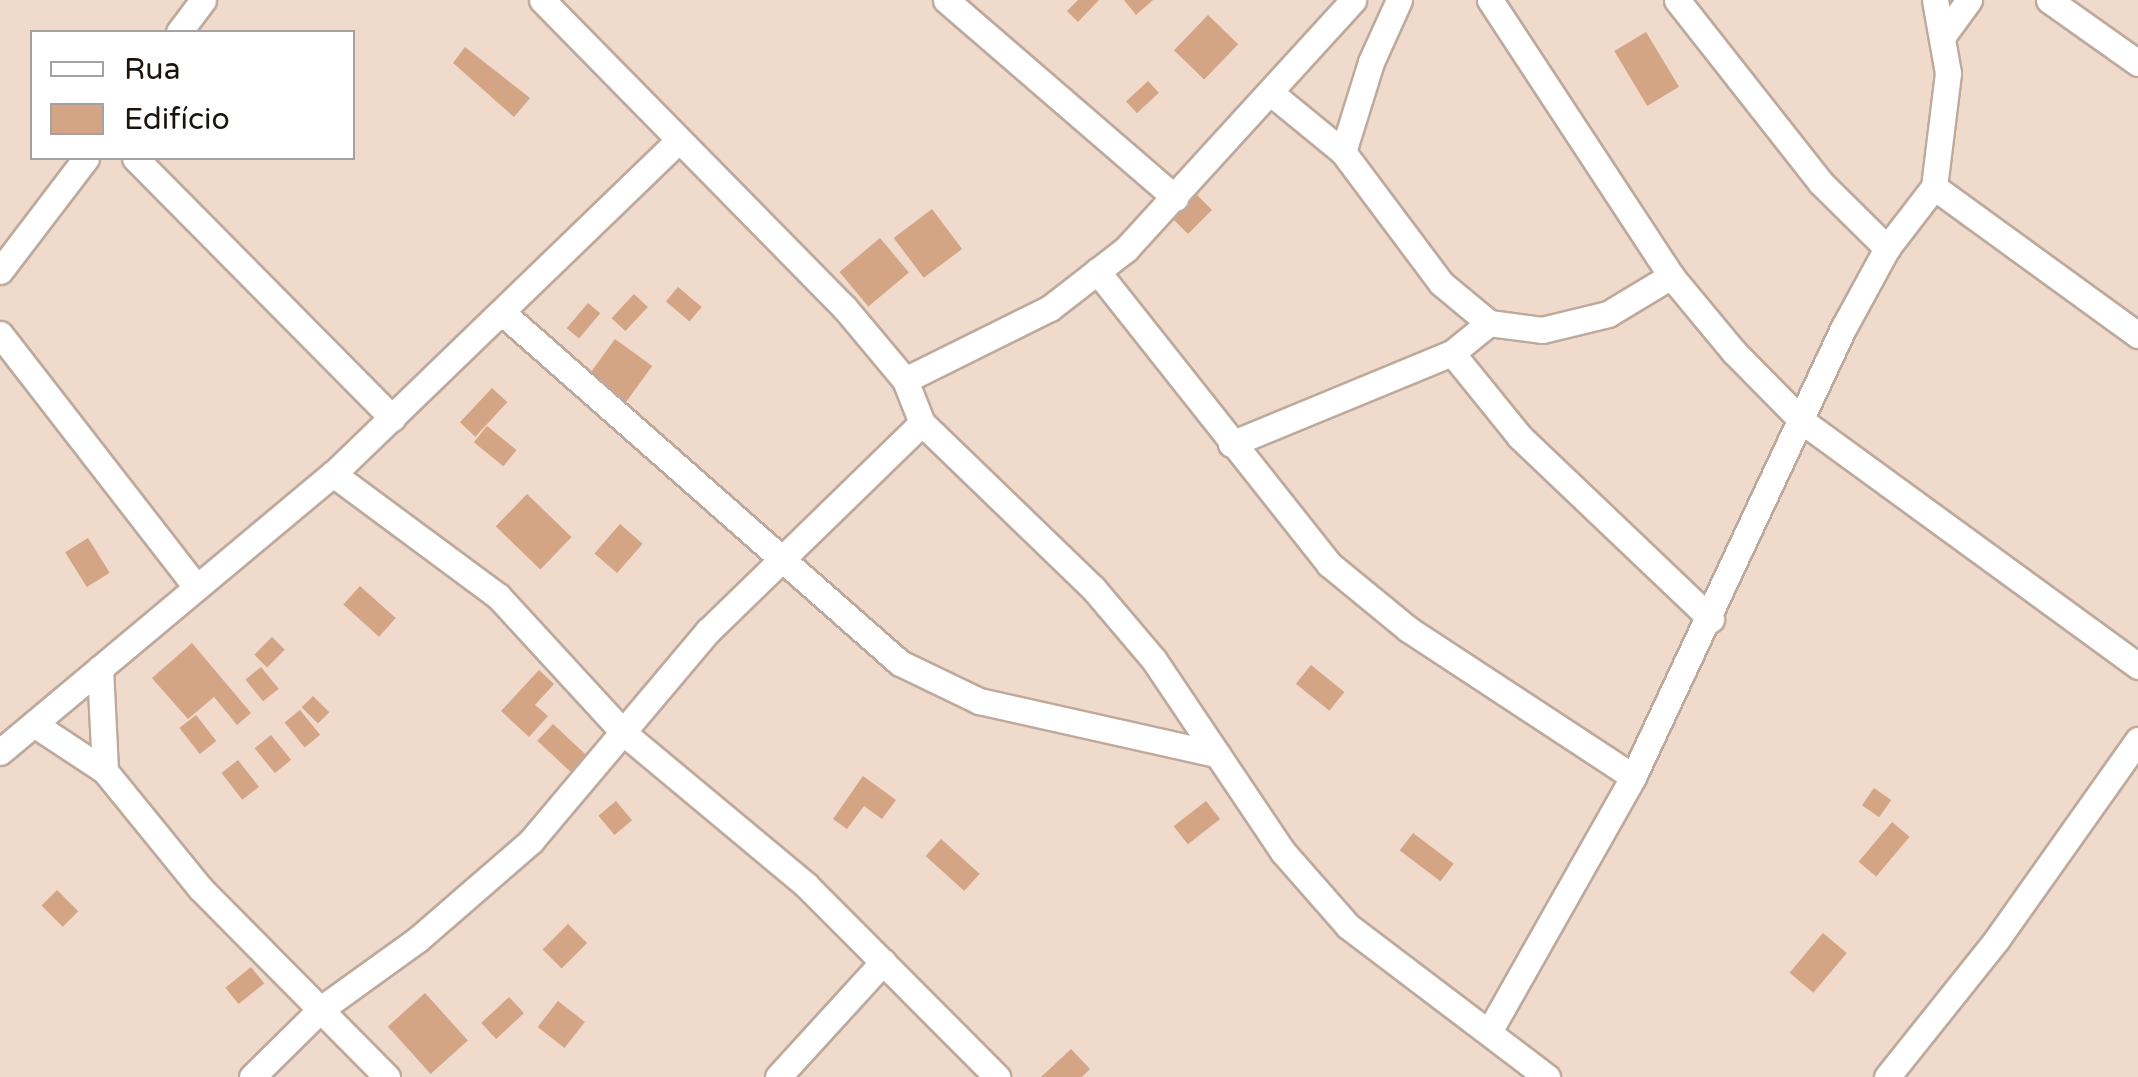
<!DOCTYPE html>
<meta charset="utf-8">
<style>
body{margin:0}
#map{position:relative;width:2138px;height:1077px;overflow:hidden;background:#efdacc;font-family:"Varela Round",sans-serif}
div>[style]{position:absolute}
.building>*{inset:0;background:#d4a585;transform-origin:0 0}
.roads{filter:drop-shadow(2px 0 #beaa9c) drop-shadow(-2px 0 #beaa9c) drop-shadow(0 2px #beaa9c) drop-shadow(0 -2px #beaa9c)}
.street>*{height:25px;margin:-12.5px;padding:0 12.5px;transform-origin:12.5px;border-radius:12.5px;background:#fff}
span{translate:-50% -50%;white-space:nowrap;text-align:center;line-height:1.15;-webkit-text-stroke:10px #fff;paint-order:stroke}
.legend{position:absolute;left:30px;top:30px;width:325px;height:130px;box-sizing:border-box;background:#fff;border:2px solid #a4a19f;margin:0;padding:12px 18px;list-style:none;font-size:30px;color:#1b130e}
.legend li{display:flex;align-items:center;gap:20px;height:50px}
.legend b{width:50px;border:2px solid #a4a19f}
</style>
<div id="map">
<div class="building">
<div style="clip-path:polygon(1078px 0,1099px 0,1078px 22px,1067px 11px)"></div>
<div style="clip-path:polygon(1124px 0,1153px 0,1136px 15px)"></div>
<div style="left:1208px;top:15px;width:42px;height:49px;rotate:44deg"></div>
<div style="left:1646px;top:32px;width:64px;height:37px;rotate:59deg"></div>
<div style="clip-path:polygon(465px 47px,530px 98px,514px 117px,453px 63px)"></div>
<div style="left:1148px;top:81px;width:16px;height:30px;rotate:47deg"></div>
<div style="left:1195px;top:193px;width:24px;height:34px;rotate:45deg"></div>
<div style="left:932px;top:209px;width:50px;height:48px;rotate:53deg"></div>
<div style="left:880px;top:238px;width:45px;height:53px;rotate:50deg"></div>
<div style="left:678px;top:287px;width:31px;height:19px;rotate:40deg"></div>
<div style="left:634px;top:294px;width:19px;height:33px;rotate:43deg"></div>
<div style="left:588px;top:303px;width:16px;height:33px;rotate:40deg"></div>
<div style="left:615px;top:339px;width:46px;height:47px;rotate:36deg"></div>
<div style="left:492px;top:388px;width:21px;height:47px;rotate:43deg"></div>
<div style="left:487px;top:426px;width:38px;height:21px;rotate:39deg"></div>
<div style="left:527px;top:494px;width:62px;height:45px;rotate:44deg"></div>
<div style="left:620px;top:524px;width:30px;height:39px;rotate:41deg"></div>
<div style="left:88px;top:538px;width:41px;height:27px;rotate:58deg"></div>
<div style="left:360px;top:586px;width:48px;height:25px;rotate:42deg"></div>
<div style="left:272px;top:637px;width:18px;height:25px;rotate:45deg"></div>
<div style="clip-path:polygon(192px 643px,251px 713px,237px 725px,214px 697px,188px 719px,152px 678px)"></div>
<div style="left:1311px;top:665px;width:43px;height:24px;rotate:39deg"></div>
<div style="left:261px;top:667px;width:28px;height:20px;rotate:51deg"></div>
<div style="clip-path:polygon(539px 670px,554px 684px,535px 705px,548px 716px,529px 737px,501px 711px)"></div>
<div style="left:313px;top:696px;width:23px;height:16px;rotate:45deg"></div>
<div style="left:300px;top:710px;width:32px;height:20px;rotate:51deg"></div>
<div style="left:196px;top:715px;width:33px;height:21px;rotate:52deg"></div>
<div style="left:553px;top:724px;width:52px;height:23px;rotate:43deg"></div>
<div style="left:271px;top:735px;width:32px;height:21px;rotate:51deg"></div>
<div style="left:238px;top:760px;width:34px;height:21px;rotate:52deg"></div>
<div style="clip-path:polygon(863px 776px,896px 800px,882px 819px,864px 806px,847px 829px,833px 819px)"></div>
<div style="left:1874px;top:788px;width:21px;height:21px;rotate:35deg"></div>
<div style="left:616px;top:801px;width:25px;height:23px;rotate:50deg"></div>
<div style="left:1206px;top:801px;width:23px;height:41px;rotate:52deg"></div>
<div style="left:1892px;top:822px;width:23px;height:52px;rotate:40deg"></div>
<div style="left:1413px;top:833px;width:51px;height:22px;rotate:37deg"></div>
<div style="left:941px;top:839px;width:52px;height:23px;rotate:42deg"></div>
<div style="left:57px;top:890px;width:30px;height:22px;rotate:45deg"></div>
<div style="left:568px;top:924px;width:27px;height:36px;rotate:45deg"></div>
<div style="left:1823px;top:933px;width:31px;height:52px;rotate:40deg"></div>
<div style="left:251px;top:967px;width:21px;height:33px;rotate:51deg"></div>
<div style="left:425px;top:993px;width:64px;height:50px;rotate:48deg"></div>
<div style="left:509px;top:997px;width:22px;height:38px;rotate:47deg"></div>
<div style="left:558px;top:1001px;width:34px;height:33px;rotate:38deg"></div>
<div style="clip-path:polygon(1071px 1049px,1090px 1069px,1082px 1077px,1041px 1077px)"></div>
</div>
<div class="roads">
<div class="street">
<div style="left:542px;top:0;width:431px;rotate:45.5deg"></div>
<div style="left:844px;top:307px;width:95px;rotate:50.1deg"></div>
<div style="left:905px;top:380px;width:46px;rotate:68.4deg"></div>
<div style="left:922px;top:423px;width:238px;rotate:44deg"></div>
<div style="left:1093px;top:588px;width:94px;rotate:49.7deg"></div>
<div style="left:1154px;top:660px;width:231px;rotate:56.1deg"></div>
<div style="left:1283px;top:852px;width:98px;rotate:48.7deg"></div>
<div style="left:1348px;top:926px;width:250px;rotate:37.2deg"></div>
<div style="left:946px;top:0;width:303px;rotate:40.8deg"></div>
<div style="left:1490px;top:0;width:330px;rotate:56.7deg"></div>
<div style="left:1671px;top:276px;width:99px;rotate:50.3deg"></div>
<div style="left:1734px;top:352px;width:97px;rotate:45.4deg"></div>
<div style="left:1802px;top:421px;width:416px;rotate:36.1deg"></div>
<div style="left:1677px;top:0;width:233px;rotate:51.8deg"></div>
<div style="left:1821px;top:183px;width:93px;rotate:44.6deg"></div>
<div style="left:2049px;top:0;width:109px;rotate:35.3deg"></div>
<div style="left:179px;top:32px;width:40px;rotate:-53deg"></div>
<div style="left:1945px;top:33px;width:41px;rotate:-54deg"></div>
<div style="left:1271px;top:93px;width:93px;rotate:39.3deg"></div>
<div style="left:1343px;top:152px;width:164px;rotate:53.2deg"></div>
<div style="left:1441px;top:283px;width:62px;rotate:39.8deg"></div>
<div style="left:1489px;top:323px;width:53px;rotate:7.5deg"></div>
<div style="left:1542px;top:330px;width:68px;rotate:-13.6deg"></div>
<div style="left:1608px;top:314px;width:74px;rotate:-31.1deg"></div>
<div style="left:1343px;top:152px;width:94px;rotate:-72.7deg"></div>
<div style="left:1371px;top:62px;width:68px;rotate:-65.7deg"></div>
<div style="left:135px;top:158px;width:366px;rotate:45.3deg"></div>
<div style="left:1934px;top:187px;width:252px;rotate:36deg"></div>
<div style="left:0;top:271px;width:142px;rotate:-52.7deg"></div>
<div style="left:1097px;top:271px;width:374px;rotate:51.6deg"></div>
<div style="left:1329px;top:564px;width:102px;rotate:39.4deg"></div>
<div style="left:1408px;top:629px;width:269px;rotate:33.3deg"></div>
<div style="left:505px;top:315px;width:526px;rotate:41.38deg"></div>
<div style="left:900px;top:663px;width:88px;rotate:25.7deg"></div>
<div style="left:979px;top:701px;width:244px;rotate:12.6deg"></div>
<div style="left:0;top:334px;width:320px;rotate:52.2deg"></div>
<div style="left:1452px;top:353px;width:108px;rotate:51deg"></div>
<div style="left:1520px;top:437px;width:264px;rotate:43.6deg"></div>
<div style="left:905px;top:380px;width:162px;rotate:-26.4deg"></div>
<div style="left:1050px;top:308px;width:96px;rotate:-37.8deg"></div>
<div style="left:1126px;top:249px;width:337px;rotate:-47.6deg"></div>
<div style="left:1231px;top:444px;width:239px;rotate:-22.4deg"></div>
<div style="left:1452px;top:353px;width:48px;rotate:-39deg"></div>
<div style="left:333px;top:474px;width:205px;rotate:36.5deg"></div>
<div style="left:498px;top:596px;width:188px;rotate:47.4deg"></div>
<div style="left:625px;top:734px;width:236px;rotate:39.8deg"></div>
<div style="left:806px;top:885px;width:271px;rotate:45.1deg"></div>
<div style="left:100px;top:668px;width:103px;rotate:87.2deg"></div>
<div style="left:34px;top:724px;width:85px;rotate:33.5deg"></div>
<div style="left:105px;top:771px;width:151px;rotate:50.9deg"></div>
<div style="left:200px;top:888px;width:266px;rotate:45.3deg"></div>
<div style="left:0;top:752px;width:434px;rotate:-39.9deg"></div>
<div style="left:333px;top:474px;width:478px;rotate:-44deg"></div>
<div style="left:1490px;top:1030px;width:291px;rotate:-60.5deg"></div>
<div style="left:1633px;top:777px;width:497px;rotate:-64.9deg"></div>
<div style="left:1844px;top:327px;width:90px;rotate:-61.4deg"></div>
<div style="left:1887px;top:248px;width:77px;rotate:-52.4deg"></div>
<div style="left:1934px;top:187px;width:115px;rotate:-83deg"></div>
<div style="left:1948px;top:73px;width:74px;rotate:-100.1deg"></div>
<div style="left:252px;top:1077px;width:97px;rotate:-44.6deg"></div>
<div style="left:321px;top:1009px;width:120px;rotate:-35.8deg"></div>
<div style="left:418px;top:939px;width:150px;rotate:-40.9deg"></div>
<div style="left:531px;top:841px;width:275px;rotate:-49.9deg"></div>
<div style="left:708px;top:631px;width:298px;rotate:-44.2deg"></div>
<div style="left:778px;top:1077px;width:156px;rotate:-47.6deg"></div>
<div style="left:1887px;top:1077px;width:176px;rotate:-51.4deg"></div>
<div style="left:1997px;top:939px;width:244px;rotate:-54.7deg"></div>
</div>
</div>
<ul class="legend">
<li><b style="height:12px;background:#fff"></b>Rua</li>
<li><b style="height:28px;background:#d4a585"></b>Edifício</li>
</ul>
</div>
